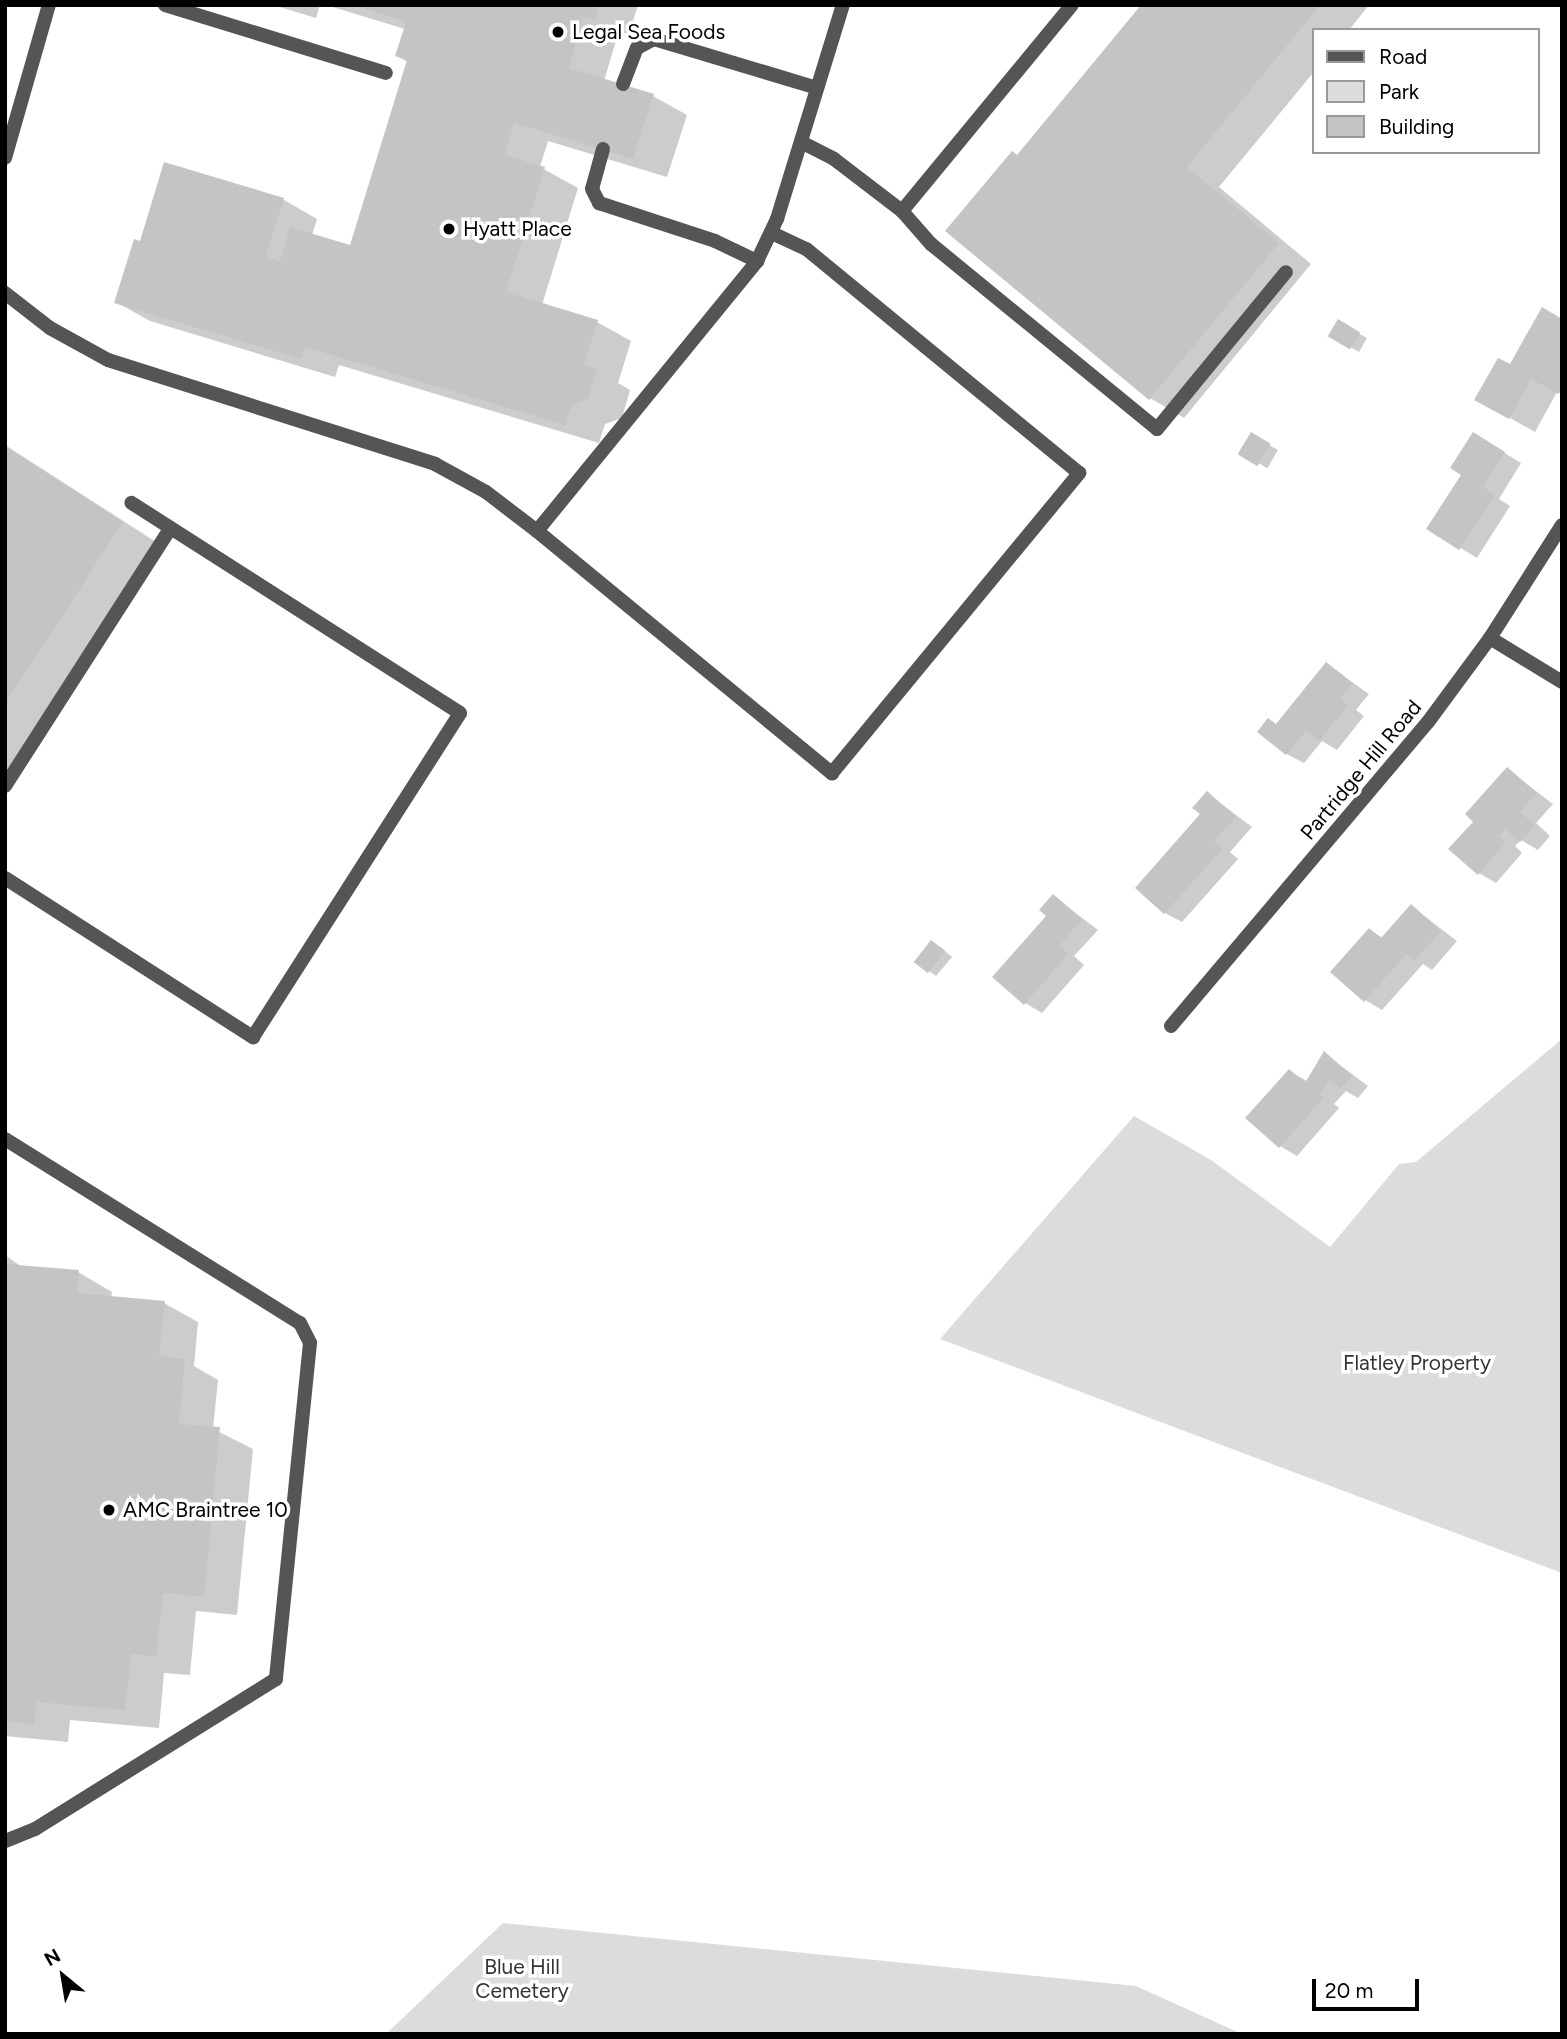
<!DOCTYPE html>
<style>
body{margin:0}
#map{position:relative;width:1567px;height:2039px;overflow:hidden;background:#fff;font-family:Figtree,sans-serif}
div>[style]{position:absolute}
.green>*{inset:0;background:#dcdcdc}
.shadow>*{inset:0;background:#0003;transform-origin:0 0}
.building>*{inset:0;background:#c4c4c4;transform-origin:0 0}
.lane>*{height:14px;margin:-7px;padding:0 7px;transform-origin:7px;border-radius:7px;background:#555}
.street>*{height:14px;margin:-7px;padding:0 7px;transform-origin:7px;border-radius:7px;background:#555}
.dots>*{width:19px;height:19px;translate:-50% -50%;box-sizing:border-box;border:4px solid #fff;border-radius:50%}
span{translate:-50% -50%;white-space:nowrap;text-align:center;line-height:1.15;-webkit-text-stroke:7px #fff;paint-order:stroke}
.poi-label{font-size:21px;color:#000}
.left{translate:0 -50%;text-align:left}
.street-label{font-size:21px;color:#000}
.park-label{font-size:21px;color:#333}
.frame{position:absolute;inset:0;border:7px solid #000;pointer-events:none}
.legend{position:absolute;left:1312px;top:28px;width:228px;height:126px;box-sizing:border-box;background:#fff;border:2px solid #999;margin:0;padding:9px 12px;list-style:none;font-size:21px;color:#000}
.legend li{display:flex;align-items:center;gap:14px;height:35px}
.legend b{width:35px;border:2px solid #999}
.north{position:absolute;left:28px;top:1941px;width:70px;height:70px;-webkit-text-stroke:5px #fff;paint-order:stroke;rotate:330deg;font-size:19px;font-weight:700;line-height:28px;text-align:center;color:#000}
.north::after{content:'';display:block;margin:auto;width:24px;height:32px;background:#000;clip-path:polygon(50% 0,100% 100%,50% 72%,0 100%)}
.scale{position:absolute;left:1312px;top:1979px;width:107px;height:32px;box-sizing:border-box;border:4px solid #000;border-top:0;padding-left:9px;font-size:21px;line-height:24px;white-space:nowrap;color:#000;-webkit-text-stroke:5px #fff;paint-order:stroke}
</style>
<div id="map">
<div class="green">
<div style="clip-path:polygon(1562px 1039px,1562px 1573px,940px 1339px,1134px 1116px,1211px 1160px,1330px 1247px,1399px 1164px,1416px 1162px)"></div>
<div style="clip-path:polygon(503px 1923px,1136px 1986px,1242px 2034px,386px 2034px)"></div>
</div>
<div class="shadow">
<div style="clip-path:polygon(273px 5px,320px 5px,316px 18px)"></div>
<div style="clip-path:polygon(326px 5px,638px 5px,628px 37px,618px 34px,604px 81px,653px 96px,687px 115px,667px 177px,548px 141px,540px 167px,578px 188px,542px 305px,597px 322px,631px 341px,618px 383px,630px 390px,622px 418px,605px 424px,599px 443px,339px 365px,335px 377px,150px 321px,116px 302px,141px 243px,166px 164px,284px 200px,317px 219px,312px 235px,351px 248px,408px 62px,397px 56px,405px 29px)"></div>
<div style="clip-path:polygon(1143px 5px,1369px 5px,1349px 30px,1313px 30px,1313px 73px,1219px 187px,1311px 264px,1184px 418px,1150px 398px,947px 231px,1018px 157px)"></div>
<div style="clip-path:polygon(1562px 321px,1562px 394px,1557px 392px,1535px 432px,1477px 399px)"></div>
<div style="left:1338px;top:322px;width:33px;height:16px;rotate:29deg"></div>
<div style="left:1252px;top:435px;width:30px;height:21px;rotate:30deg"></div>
<div style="clip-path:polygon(1490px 444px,1521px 463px,1499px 499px,1510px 506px,1477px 558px,1428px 528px)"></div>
<div style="clip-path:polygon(5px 445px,156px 542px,5px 776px)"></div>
<div style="clip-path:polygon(1326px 664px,1369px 694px,1356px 710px,1364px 716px,1337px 750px,1322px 741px,1304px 763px,1287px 754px,1277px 725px)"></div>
<div style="clip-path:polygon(1507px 769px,1553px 804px,1536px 823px,1550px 836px,1538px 850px,1521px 840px,1515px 846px,1522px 853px,1496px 883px,1479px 873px,1475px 822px)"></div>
<div style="clip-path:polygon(1207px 793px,1252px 827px,1230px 852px,1238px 859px,1182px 922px,1165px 913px)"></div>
<div style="clip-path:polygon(1053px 896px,1098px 930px,1074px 956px,1084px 965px,1042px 1013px,1025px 1003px)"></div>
<div style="clip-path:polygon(1411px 906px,1457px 941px,1432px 970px,1423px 964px,1382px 1010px,1365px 1000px,1369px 930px,1383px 938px)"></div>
<div style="clip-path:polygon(939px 946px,952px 957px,936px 976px,916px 961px)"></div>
<div style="clip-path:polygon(1325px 1054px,1368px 1086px,1358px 1098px,1346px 1091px,1334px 1104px,1339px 1108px,1297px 1156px,1280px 1146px,1289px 1071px,1307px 1081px)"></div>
<div style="clip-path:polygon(5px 1255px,22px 1267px,78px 1272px,112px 1292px,111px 1298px,164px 1303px,198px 1322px,194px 1366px,218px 1380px,213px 1429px,253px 1449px,237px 1615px,196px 1611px,190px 1675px,164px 1673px,159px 1728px,70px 1720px,68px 1742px,5px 1736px)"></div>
</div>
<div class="building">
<div style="clip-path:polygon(354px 5px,599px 5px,595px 19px,584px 16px,569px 68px,654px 94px,633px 159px,514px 123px,505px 155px,545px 167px,506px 292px,598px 320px,584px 365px,597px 369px,588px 399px,571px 405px,565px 425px,305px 347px,301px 359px,114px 303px,134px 239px,140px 241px,164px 162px,284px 198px,266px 256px,280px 261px,290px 227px,350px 245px,407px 60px,395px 56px,406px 22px)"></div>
<div style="clip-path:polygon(1141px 5px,1320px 5px,1187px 167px,1279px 243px,1149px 400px,945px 231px,1012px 151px,1017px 155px)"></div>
<div style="clip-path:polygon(1542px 307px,1562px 319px,1562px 388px,1558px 394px,1531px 379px,1509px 419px,1474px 400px,1498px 358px,1510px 364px)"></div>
<div style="left:1338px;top:319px;width:26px;height:20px;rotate:31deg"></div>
<div style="left:1251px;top:432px;width:23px;height:26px;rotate:31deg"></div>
<div style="clip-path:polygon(1473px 432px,1505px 452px,1483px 487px,1495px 495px,1459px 550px,1426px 529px,1461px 475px,1450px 468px)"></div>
<div style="clip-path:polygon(5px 446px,123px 522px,5px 704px)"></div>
<div style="clip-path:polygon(1326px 662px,1353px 683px,1340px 699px,1348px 705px,1319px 741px,1306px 731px,1286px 755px,1257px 732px,1268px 718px,1276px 724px)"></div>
<div style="clip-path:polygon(1507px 767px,1537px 793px,1520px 812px,1535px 825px,1520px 842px,1505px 829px,1499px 836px,1506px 842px,1478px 875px,1448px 849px,1473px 822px,1465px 814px)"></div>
<div style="clip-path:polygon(1207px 791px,1236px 817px,1214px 841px,1222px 849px,1164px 914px,1135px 888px,1200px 814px,1192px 808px)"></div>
<div style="clip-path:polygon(1053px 894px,1082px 919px,1059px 946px,1068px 954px,1024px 1005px,992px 977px,1046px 916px,1039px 910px)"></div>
<div style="clip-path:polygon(1411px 904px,1441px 931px,1414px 961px,1406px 954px,1364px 1002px,1330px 972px,1369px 928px,1381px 938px)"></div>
<div style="left:931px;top:940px;width:18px;height:28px;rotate:38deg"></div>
<div style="clip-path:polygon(1324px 1051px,1352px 1076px,1340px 1089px,1330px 1080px,1319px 1094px,1323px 1098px,1279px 1148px,1245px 1118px,1289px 1069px,1305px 1083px)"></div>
<div style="clip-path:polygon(5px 1264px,79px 1270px,77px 1293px,165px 1301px,159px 1356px,185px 1359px,179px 1424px,220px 1427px,204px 1597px,163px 1593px,156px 1657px,131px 1654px,125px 1710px,37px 1702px,34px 1724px,5px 1721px)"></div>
</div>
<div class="lane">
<div style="left:165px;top:5px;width:231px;rotate:17.1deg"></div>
<div style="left:623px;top:84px;width:39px;rotate:-69deg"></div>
<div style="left:637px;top:48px;width:19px;rotate:-28deg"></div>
<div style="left:654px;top:39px;width:170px;rotate:16.7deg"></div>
<div style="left:801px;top:142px;width:37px;rotate:27deg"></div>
<div style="left:834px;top:159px;width:86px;rotate:37.4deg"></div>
<div style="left:902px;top:211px;width:267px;rotate:-50.5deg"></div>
<div style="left:603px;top:149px;width:41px;rotate:105.4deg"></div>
<div style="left:592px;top:189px;width:16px;rotate:63deg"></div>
<div style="left:599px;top:203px;width:122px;rotate:18.1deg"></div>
<div style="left:715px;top:241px;width:47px;rotate:25.5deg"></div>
<div style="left:5px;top:158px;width:159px;rotate:-74deg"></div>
<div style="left:902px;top:211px;width:44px;rotate:48.7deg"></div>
<div style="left:931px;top:244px;width:292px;rotate:39.3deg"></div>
<div style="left:1157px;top:429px;width:203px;rotate:-50.6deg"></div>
<div style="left:5px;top:293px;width:57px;rotate:37.9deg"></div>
<div style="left:50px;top:328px;width:66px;rotate:28.9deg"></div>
<div style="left:108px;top:360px;width:343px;rotate:17.6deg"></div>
<div style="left:435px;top:464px;width:58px;rotate:28.8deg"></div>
<div style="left:486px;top:492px;width:64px;rotate:37.4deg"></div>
<div style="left:537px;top:531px;width:348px;rotate:-50.8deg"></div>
<div style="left:757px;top:261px;width:47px;rotate:-64.5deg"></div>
<div style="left:777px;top:219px;width:224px;rotate:-72.9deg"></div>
<div style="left:537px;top:531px;width:382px;rotate:39.4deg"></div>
<div style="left:832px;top:773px;width:389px;rotate:-50.5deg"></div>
<div style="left:1079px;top:473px;width:353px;rotate:-140.6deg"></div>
<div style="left:806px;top:249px;width:38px;rotate:-155deg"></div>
<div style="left:5px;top:786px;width:305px;rotate:-57.3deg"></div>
<div style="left:5px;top:878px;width:295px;rotate:32.7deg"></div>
<div style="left:253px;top:1037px;width:384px;rotate:-57.4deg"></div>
<div style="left:460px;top:713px;width:390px;rotate:-147.4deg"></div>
<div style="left:5px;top:1139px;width:348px;rotate:32deg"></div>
<div style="left:300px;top:1323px;width:22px;rotate:63deg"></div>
<div style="left:310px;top:1343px;width:338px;rotate:95.8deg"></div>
<div style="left:276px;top:1679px;width:284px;rotate:148.1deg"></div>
<div style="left:35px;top:1829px;width:32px;rotate:158deg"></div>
</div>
<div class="street">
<div style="left:1490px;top:638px;width:84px;rotate:31.4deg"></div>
<div style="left:1171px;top:1026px;width:398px;rotate:-49.8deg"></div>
<div style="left:1428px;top:722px;width:104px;rotate:-53.6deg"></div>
<div style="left:1490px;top:638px;width:134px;rotate:-57.5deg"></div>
</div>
<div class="dots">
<div style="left:558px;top:32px;background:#000"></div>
<div style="left:449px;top:229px;background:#000"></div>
<div style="left:109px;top:1510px;background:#000"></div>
</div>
<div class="poi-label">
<span class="left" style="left:572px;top:32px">Legal Sea Foods</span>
<span class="left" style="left:463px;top:229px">Hyatt Place</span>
<span class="left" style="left:123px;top:1510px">AMC Braintree 10</span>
</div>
<div class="street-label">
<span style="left:1361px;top:770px;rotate:-50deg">Partridge Hill Road</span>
</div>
<div class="park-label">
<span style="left:1417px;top:1363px">Flatley Property</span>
<span style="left:522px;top:1979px">Blue Hill<br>Cemetery</span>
</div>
<div class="frame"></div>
<ul class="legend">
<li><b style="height:9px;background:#555"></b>Road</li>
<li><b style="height:19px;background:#dcdcdc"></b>Park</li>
<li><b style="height:19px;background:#c4c4c4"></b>Building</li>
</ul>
<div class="north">N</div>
<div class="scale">20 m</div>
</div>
